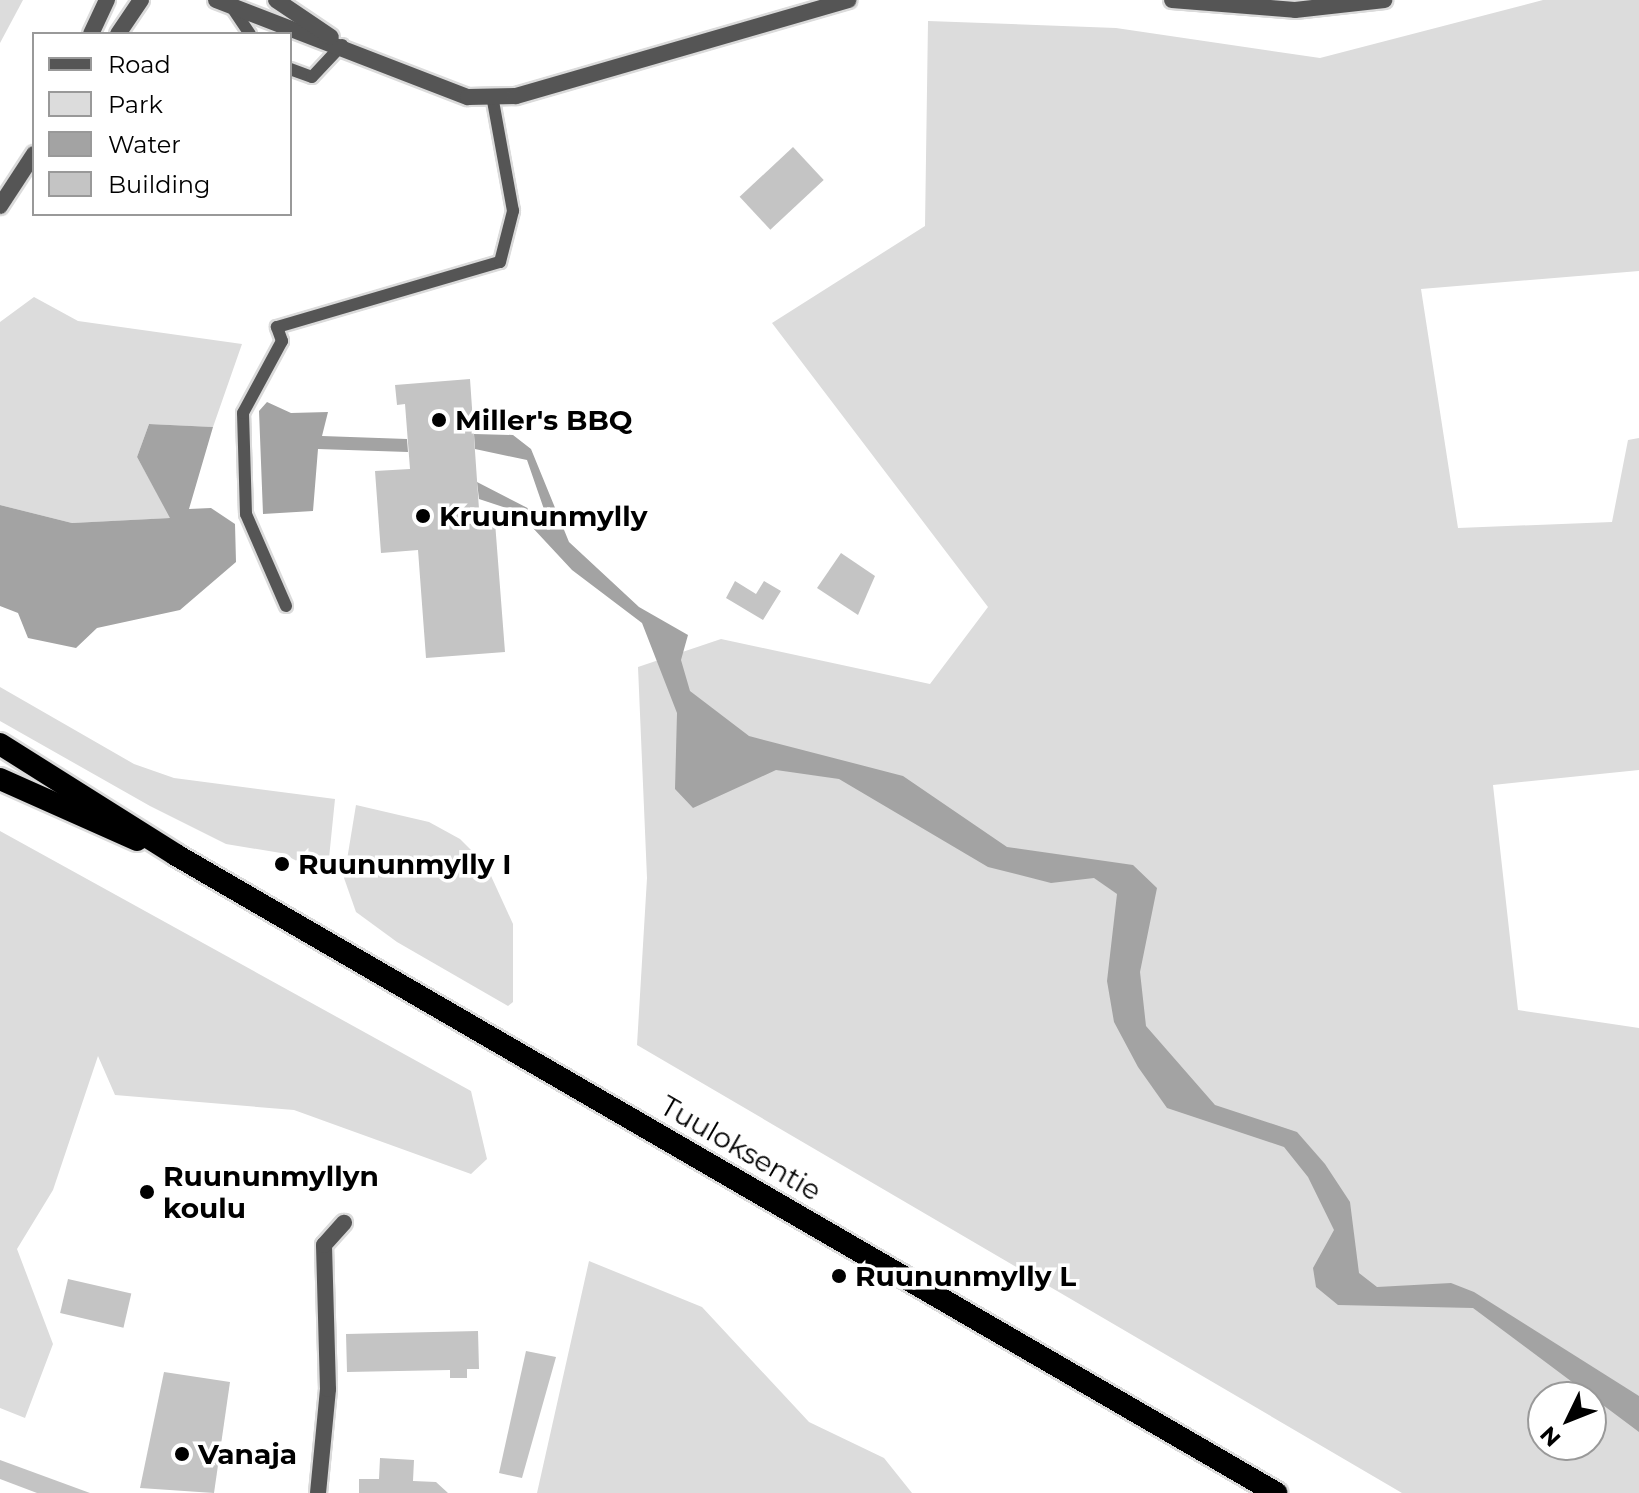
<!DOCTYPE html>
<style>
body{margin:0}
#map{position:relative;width:1639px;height:1493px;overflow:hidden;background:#fff;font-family:Montserrat,sans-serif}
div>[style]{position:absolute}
.green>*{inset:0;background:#dcdcdc}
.water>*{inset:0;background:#a3a3a3}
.building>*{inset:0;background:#c4c4c4;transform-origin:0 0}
.roads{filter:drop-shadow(2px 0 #dbdbdb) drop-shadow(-2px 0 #dbdbdb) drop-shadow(0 2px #dbdbdb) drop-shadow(0 -2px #dbdbdb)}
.service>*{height:12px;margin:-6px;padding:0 6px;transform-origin:6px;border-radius:6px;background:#555}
.minor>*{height:16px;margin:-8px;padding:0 8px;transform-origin:8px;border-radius:8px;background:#555}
.trunk>*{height:22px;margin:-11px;padding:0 11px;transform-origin:11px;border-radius:11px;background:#000}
.dots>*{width:22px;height:22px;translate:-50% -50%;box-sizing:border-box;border:4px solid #fff;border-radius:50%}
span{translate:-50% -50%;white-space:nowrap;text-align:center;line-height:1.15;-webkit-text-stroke:7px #fff;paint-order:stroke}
.poi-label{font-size:28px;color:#000;font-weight:700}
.left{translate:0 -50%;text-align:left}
.street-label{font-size:28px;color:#000}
.legend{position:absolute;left:32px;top:32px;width:260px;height:184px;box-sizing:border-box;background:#fff;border:2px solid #999;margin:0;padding:10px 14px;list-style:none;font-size:24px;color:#000}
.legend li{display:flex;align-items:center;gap:16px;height:40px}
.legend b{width:40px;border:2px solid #999}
.north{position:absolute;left:1527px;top:1381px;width:80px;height:80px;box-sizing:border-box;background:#fff;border:2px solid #999;border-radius:50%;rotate:227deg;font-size:22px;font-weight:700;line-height:32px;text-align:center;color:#000}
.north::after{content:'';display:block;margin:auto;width:28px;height:36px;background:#000;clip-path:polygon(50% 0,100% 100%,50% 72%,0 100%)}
</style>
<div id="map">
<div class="green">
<div style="clip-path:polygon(0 0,23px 0,0 43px)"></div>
<div style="clip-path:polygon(evenodd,1543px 0,1639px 0,1639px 271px,1421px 289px,1458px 528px,1612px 522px,1628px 440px,1639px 438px,1639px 770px,1493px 785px,1518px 1010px,1639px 1028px,1639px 1493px,1402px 1493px,637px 1045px,647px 878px,638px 667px,721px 639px,930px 684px,988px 607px,772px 323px,925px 226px,928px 21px,1116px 28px,1320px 58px,1543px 0,1543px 1397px,1591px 1397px,1591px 1445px,1543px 1445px,1543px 1397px)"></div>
<div style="clip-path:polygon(34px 297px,78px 321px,242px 344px,213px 427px,149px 424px,137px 457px,171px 518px,72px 523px,0 505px,0 322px)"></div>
<div style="clip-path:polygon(0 687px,134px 764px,174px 778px,335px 799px,328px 868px,321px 873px,281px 853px,226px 844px,150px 806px,0 721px)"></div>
<div style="clip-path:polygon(356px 805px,429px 822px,460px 839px,486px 865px,513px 924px,513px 1002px,508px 1006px,397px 942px,356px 912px,344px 878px)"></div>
<div style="clip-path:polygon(0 831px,471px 1091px,487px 1159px,471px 1174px,294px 1110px,115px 1095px,98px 1056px,53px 1190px,17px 1249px,53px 1344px,25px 1418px,0 1408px)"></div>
<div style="clip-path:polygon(589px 1261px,702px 1307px,809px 1422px,884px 1458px,912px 1493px,537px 1493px)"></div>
</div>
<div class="water">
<div style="clip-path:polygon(267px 402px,291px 413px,328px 412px,322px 436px,407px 439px,408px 452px,318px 449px,313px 511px,263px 514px,259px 411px)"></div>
<div style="clip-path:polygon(149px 424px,213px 427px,189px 509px,211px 508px,235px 524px,236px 562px,180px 610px,97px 628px,76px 648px,28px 638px,18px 613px,0 606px,0 505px,72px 523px,170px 518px,137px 457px)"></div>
<div style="clip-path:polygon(474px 434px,513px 435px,531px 449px,569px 542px,639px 607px,688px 635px,681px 660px,690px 691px,749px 736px,903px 776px,1007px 847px,1133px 865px,1157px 888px,1140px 972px,1146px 1026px,1215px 1105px,1297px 1132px,1325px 1164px,1350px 1202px,1359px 1273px,1377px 1287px,1451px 1283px,1474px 1292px,1639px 1396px,1639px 1432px,1473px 1308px,1338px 1305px,1316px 1287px,1313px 1268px,1334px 1230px,1308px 1177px,1284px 1147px,1167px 1108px,1138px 1067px,1114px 1022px,1107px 981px,1117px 894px,1094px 878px,1051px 883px,988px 867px,839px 779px,776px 770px,693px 808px,675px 789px,677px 713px,642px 623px,572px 570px,518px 512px,479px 499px,477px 482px,547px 518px,527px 460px,475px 449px)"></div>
</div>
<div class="building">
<div style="left:793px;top:147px;width:45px;height:73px;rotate:47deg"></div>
<div style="clip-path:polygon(470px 379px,479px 509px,466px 510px,467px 524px,495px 522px,505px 652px,426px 658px,418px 550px,381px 553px,375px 471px,410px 469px,405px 404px,397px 405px,395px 385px)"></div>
<div style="clip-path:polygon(841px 553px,875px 576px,858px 615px,817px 588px)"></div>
<div style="clip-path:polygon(735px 581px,756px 594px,764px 581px,781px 591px,763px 620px,726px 598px)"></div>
<div style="left:68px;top:1279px;width:65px;height:35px;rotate:13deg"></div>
<div style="clip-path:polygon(478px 1331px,479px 1369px,467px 1369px,467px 1378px,450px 1378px,450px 1370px,347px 1372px,346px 1334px)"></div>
<div style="clip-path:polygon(526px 1351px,556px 1357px,522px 1478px,499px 1473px)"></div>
<div style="clip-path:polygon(164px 1372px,230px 1382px,214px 1493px,140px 1488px)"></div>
<div style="clip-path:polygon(380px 1458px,414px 1460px,413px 1481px,436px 1482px,448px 1493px,359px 1493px,359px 1479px,379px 1479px)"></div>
<div style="clip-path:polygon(0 1460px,90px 1493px,37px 1493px,0 1479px)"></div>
</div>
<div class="roads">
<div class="service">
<div style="left:231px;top:6px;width:34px;rotate:56deg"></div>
<div style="left:290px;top:69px;width:23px;rotate:20deg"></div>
<div style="left:312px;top:77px;width:44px;rotate:-46.8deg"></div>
<div style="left:286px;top:606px;width:100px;rotate:-113.5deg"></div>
<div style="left:246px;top:514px;width:101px;rotate:-91.7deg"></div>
<div style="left:243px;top:413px;width:82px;rotate:-61.6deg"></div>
<div style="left:282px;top:341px;width:15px;rotate:-110deg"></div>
<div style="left:277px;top:327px;width:232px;rotate:-16.3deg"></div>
<div style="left:500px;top:262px;width:53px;rotate:-75.7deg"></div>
<div style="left:513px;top:211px;width:117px;rotate:-100.3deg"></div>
</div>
<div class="minor">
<div style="left:216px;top:0;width:270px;rotate:21.1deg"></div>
<div style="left:468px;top:97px;width:48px;rotate:-1.2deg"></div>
<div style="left:516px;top:96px;width:346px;rotate:-16.1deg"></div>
<div style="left:276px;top:0;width:66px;rotate:33.9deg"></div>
<div style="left:1172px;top:0;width:123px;rotate:4.6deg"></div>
<div style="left:1295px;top:10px;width:90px;rotate:-6.4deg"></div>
<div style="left:91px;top:34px;width:38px;rotate:-65deg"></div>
<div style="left:118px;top:34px;width:41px;rotate:-55.9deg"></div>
<div style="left:0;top:206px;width:62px;rotate:-56.8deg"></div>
<div style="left:318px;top:1493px;width:104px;rotate:-84.5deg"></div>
<div style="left:328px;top:1389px;width:144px;rotate:-91.6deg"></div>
<div style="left:324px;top:1245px;width:30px;rotate:-48deg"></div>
</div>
<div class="trunk">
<div style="left:0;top:744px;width:208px;rotate:32.2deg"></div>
<div style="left:176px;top:855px;width:1272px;rotate:30.11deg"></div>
<div style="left:0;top:779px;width:150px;rotate:24deg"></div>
</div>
</div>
<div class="dots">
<div style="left:439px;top:420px;background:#000"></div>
<div style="left:423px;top:516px;background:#000"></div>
<div style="left:282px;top:864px;background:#000"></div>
<div style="left:147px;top:1192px;background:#000"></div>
<div style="left:839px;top:1276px;background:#000"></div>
<div style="left:182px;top:1454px;background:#000"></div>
</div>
<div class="poi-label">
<span class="left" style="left:455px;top:420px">Miller's BBQ</span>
<span class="left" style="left:439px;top:516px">Kruununmylly</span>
<span class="left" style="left:298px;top:864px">Ruununmylly I</span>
<span class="left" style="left:163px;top:1192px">Ruununmyllyn<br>koulu</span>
<span class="left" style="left:855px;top:1276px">Ruununmylly L</span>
<span class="left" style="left:198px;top:1454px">Vanaja</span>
</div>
<div class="street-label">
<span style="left:741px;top:1148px;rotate:30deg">Tuuloksentie</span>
</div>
<ul class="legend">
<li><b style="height:10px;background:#555"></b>Road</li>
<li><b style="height:22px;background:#dcdcdc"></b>Park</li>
<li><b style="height:22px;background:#a3a3a3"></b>Water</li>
<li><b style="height:22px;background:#c4c4c4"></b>Building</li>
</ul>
<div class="north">N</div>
</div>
